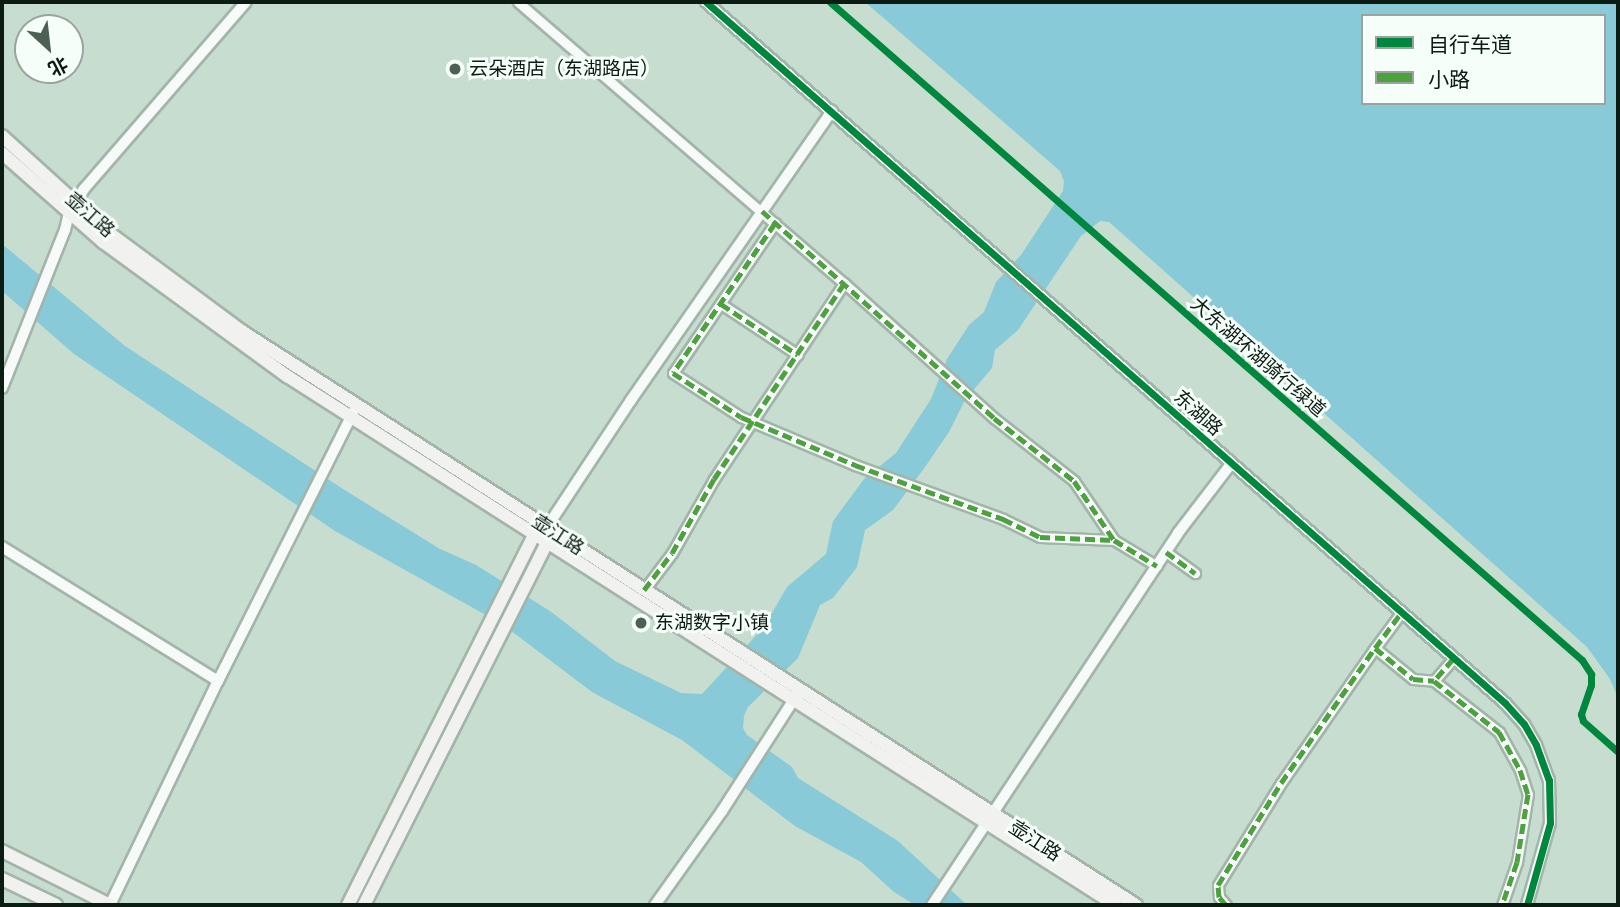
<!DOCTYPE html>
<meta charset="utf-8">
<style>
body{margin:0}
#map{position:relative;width:1620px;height:907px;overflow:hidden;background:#c6ddcf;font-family:"Roboto Serif","Noto Sans SC",serif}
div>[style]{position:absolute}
.water>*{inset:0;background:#88cad7}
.roads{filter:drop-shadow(2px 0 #a3b4aa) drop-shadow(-2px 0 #a3b4aa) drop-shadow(0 2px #a3b4aa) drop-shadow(0 -2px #a3b4aa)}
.minor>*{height:9px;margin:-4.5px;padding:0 4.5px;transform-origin:4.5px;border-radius:4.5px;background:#f6faf8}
.tertiary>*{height:10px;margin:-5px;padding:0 5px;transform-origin:5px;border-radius:5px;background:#f6faf8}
.secondary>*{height:12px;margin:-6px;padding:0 6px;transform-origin:6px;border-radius:6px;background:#f1f2ef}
.quiet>*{height:5px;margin-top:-2.5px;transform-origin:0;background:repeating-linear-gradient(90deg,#4da13f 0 10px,transparent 0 15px)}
.cycleway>*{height:7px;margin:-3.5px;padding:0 3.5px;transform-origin:3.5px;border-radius:3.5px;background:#00873e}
.dots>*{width:19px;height:19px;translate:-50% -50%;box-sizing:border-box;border:4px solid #f6fef9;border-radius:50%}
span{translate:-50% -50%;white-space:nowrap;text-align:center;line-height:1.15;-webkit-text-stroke:6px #f6fef9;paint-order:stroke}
.poi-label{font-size:19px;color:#0c1c13}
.left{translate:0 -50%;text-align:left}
.street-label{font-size:19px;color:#0c1c13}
.frame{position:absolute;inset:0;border:4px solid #0c1c13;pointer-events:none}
.legend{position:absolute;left:1361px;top:14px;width:245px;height:91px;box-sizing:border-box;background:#f6fef9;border:2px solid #98a49d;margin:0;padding:9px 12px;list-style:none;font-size:21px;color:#0c1c13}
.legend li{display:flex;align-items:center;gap:14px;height:35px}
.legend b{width:35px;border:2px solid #98a49d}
.north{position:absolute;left:14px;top:14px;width:70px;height:70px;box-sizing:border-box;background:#f6fef9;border:2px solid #98a49d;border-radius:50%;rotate:153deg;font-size:19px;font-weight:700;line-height:28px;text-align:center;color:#0c1c13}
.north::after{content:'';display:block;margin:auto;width:24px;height:32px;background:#4d6055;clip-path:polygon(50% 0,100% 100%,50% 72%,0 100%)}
</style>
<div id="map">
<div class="water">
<div style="clip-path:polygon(evenodd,865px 2px,1618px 2px,1618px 698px,1610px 679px,1587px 647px,1109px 222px,1100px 221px,1081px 236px,1018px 330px,995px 350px,992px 368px,965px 400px,949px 432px,925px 467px,893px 510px,865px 530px,857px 567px,833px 598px,820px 605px,798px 658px,748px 707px,744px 716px,743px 728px,747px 735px,792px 767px,798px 778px,898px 841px,967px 905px,915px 905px,894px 892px,861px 862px,795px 826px,682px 740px,592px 692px,502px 624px,335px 531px,74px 354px,2px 291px,2px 244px,125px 346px,343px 489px,440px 549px,476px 565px,550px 611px,615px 661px,681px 693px,702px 694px,764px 627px,787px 587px,826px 554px,833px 521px,864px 479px,896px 453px,931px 399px,947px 359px,969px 325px,984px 312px,996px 282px,1021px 255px,1063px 191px,1064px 181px,1060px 171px,865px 2px,1363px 16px,1604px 16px,1604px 103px,1363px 103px,1363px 16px)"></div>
</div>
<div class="roads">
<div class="minor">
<div style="left:518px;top:2px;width:430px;rotate:40.8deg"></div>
<div style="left:844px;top:283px;width:202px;rotate:42deg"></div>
<div style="left:994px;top:418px;width:102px;rotate:38.2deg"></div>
<div style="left:1074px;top:481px;width:71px;rotate:55.9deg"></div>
<div style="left:1114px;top:540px;width:50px;rotate:31.2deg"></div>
<div style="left:775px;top:223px;width:181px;rotate:124.2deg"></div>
<div style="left:673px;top:373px;width:81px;rotate:32.9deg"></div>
<div style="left:741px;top:417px;width:124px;rotate:22.8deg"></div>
<div style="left:855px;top:465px;width:158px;rotate:20deg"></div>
<div style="left:1003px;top:519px;width:41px;rotate:25.9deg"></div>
<div style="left:1040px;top:537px;width:74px;rotate:2.3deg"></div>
<div style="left:721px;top:304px;width:92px;rotate:33.5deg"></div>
<div style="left:1166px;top:552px;width:36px;rotate:36deg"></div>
<div style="left:644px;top:590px;width:46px;rotate:-52.9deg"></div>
<div style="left:672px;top:553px;width:85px;rotate:-60.4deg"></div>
<div style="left:714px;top:479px;width:235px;rotate:-56.4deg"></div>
<div style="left:1375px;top:648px;width:44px;rotate:-53.4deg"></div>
<div style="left:1453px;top:659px;width:29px;rotate:131deg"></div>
<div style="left:1434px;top:681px;width:83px;rotate:38.1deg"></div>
<div style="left:1499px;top:732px;width:43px;rotate:61.1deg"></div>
<div style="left:1520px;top:770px;width:25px;rotate:72deg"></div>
<div style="left:1528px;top:794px;width:69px;rotate:99.2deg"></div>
<div style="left:1517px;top:862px;width:46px;rotate:109.2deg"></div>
<div style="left:1226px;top:905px;width:11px;rotate:-131deg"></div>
<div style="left:1219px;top:897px;width:12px;rotate:-95deg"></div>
<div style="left:1218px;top:885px;width:120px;rotate:-58.3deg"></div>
<div style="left:1281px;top:783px;width:165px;rotate:-55.2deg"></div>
<div style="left:1375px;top:648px;width:49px;rotate:39.2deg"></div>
<div style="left:1413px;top:679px;width:21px;rotate:5deg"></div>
</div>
<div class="tertiary">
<div style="left:706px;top:2px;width:1063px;rotate:41.26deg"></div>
<div style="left:1505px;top:703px;width:28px;rotate:48deg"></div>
<div style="left:1524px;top:724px;width:24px;rotate:60deg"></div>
<div style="left:1536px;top:745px;width:37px;rotate:70deg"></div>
<div style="left:1549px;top:780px;width:43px;rotate:88.7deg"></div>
<div style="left:1550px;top:823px;width:85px;rotate:105.7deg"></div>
<div style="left:2px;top:388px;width:170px;rotate:-68.3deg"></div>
<div style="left:65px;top:230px;width:17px;rotate:-77deg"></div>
<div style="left:69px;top:213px;width:28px;rotate:-58deg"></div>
<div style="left:84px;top:189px;width:247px;rotate:-49.1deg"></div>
<div style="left:547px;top:527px;width:152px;rotate:-56.5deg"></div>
<div style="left:631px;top:400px;width:352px;rotate:-55.2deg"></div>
<div style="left:2px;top:547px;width:254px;rotate:31.8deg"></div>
<div style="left:110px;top:905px;width:249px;rotate:-64.3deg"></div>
<div style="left:218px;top:681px;width:301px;rotate:-63.3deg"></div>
<div style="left:655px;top:905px;width:115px;rotate:-54.5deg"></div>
<div style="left:722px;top:811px;width:140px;rotate:-57.2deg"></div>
<div style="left:932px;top:905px;width:446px;rotate:-56.5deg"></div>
<div style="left:1178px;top:533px;width:87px;rotate:-52.5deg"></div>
</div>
<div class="secondary">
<div style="left:2px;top:136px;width:144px;rotate:42.2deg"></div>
<div style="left:109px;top:233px;width:167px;rotate:36.5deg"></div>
<div style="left:243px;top:332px;width:1061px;rotate:32.69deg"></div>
<div style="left:2px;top:153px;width:135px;rotate:41.4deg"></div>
<div style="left:103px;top:242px;width:228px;rotate:36.1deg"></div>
<div style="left:287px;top:376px;width:983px;rotate:32.57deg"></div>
<div style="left:2px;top:851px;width:121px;rotate:26.6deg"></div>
<div style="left:2px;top:879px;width:60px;rotate:25.7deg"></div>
<div style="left:348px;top:905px;width:423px;rotate:-63.3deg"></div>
<div style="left:364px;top:905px;width:415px;rotate:-63.2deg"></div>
</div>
</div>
<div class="quiet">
<div style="left:762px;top:211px;width:311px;rotate:41.7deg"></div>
<div style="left:994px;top:418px;width:102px;rotate:38.2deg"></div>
<div style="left:1074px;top:481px;width:71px;rotate:55.9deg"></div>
<div style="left:1114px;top:540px;width:50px;rotate:31.2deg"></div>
<div style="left:775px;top:223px;width:181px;rotate:124.2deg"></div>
<div style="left:673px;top:373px;width:81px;rotate:32.9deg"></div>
<div style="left:741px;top:417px;width:124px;rotate:22.8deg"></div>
<div style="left:855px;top:465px;width:158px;rotate:20deg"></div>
<div style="left:1003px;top:519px;width:41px;rotate:25.9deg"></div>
<div style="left:1040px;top:537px;width:74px;rotate:2.3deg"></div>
<div style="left:721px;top:304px;width:92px;rotate:33.5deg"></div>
<div style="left:1166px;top:552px;width:36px;rotate:36deg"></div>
<div style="left:644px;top:590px;width:46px;rotate:-52.9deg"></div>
<div style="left:672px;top:553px;width:85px;rotate:-60.4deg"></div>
<div style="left:714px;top:479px;width:235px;rotate:-56.4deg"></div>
<div style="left:1375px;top:648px;width:44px;rotate:-53.4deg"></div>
<div style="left:1453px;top:659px;width:29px;rotate:131deg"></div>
<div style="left:1434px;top:681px;width:83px;rotate:38.1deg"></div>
<div style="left:1499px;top:732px;width:43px;rotate:61.1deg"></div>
<div style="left:1520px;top:770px;width:25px;rotate:72deg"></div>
<div style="left:1528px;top:794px;width:69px;rotate:99.2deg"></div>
<div style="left:1517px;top:862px;width:46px;rotate:109.2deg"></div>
<div style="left:1226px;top:905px;width:11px;rotate:-131deg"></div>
<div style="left:1219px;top:897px;width:12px;rotate:-95deg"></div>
<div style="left:1218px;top:885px;width:120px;rotate:-58.3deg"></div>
<div style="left:1281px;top:783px;width:165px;rotate:-55.2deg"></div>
<div style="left:1375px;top:648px;width:49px;rotate:39.2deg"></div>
<div style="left:1413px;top:679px;width:21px;rotate:5deg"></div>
</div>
<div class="cycleway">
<div style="left:706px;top:2px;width:1063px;rotate:41.26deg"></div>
<div style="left:1505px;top:703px;width:28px;rotate:48deg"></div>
<div style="left:1524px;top:724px;width:24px;rotate:60deg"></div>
<div style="left:1536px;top:745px;width:37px;rotate:70deg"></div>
<div style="left:1549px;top:780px;width:43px;rotate:88.7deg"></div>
<div style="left:1550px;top:823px;width:85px;rotate:105.7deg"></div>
<div style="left:830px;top:2px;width:999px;rotate:41.19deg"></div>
<div style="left:1582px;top:660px;width:17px;rotate:57deg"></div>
<div style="left:1591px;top:674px;width:11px;rotate:90deg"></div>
<div style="left:1591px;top:685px;width:31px;rotate:109deg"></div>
<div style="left:1581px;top:714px;width:7px;rotate:74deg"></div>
<div style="left:1583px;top:721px;width:47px;rotate:41.5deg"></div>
</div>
<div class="dots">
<div style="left:455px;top:69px;background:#4d6055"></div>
<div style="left:641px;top:623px;background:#4d6055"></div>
</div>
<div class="poi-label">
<span class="left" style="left:469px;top:69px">云朵酒店（东湖路店）</span>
<span class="left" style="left:655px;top:623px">东湖数字小镇</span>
</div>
<div class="street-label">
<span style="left:90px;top:215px;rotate:41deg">壶江路</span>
<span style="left:1258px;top:357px;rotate:41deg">大东湖环湖骑行绿道</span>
<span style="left:1198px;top:413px;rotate:42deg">东湖路</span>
<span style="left:558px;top:535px;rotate:33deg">壶江路</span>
<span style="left:1035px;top:841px;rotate:33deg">壶江路</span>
</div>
<div class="frame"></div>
<ul class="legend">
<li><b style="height:9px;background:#00873e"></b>自行车道</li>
<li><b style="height:9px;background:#4da13f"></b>小路</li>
</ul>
<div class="north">北</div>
</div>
